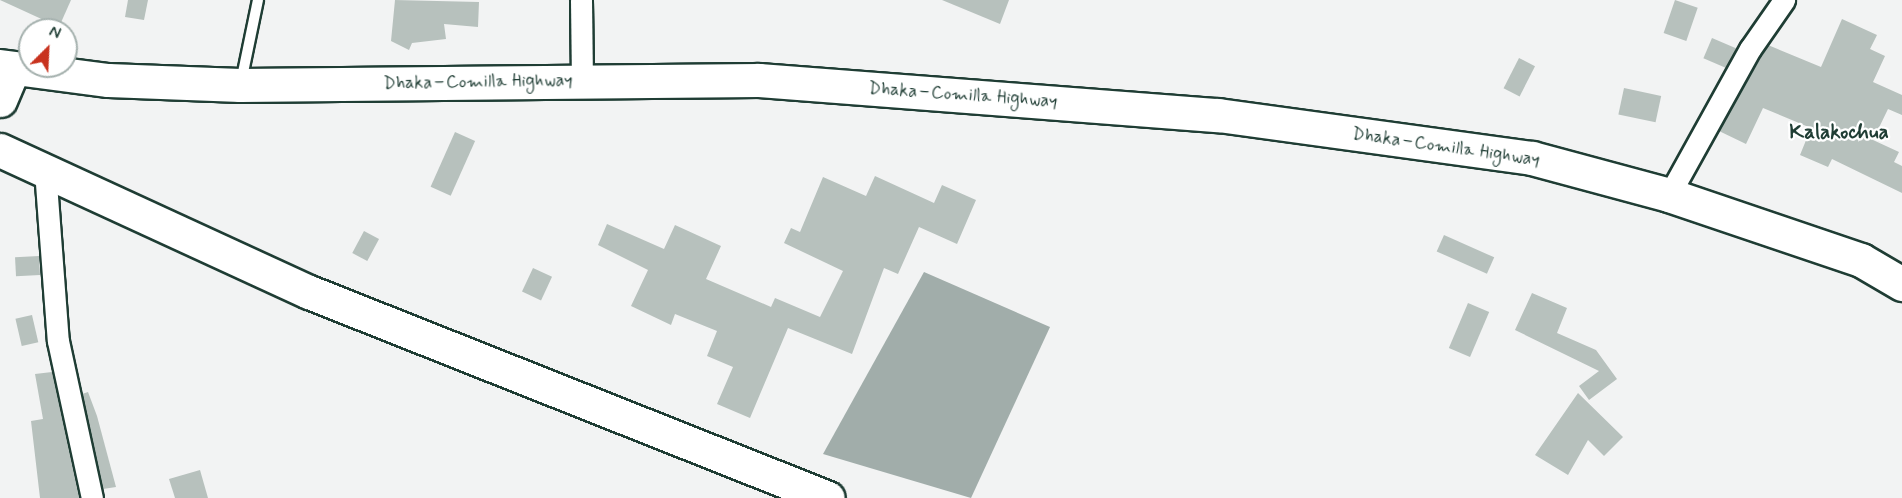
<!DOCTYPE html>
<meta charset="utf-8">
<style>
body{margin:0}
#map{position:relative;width:1902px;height:498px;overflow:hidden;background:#f2f3f3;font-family:Mynerve,sans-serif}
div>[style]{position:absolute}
.water>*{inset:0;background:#a1adaa}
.building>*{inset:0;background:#b7c1bd;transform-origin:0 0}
.roads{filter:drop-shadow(2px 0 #1f3d34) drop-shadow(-2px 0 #1f3d34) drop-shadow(0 2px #1f3d34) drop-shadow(0 -2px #1f3d34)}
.service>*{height:10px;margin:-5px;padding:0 5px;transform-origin:5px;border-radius:5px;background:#fff}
.minor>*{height:21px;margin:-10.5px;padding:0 10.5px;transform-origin:10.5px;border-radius:10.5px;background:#fff}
.trunk>*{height:33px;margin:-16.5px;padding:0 16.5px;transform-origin:16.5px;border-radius:16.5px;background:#fff}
span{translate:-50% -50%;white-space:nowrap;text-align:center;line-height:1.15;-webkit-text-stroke:4.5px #fff;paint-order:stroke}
.street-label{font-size:18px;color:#1f3d34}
.quarter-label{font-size:21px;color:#1f3d34;font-weight:700}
.north{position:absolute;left:18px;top:18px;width:60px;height:60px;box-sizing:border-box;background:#fff;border:2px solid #a5b1ae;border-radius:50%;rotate:24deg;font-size:16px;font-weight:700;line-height:24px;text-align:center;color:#1f3d34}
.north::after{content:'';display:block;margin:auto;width:21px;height:27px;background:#c8321e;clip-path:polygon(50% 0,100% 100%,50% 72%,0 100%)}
</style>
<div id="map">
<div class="water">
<div style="clip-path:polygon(924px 272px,1050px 327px,971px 498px,823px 454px)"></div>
</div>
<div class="building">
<div style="clip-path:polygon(0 0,71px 0,59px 27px)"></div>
<div style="clip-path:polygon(128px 0,148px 0,144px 20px,125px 17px)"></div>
<div style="clip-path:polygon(395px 0,479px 2px,478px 27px,444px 24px,446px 39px,412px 43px,409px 50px,391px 41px)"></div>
<div style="clip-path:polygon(942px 0,1009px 0,1000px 24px)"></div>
<div style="left:1675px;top:0;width:24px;height:35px;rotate:19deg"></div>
<div style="clip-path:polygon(1842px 19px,1877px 35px,1870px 49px,1885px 56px,1873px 82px,1902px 95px,1902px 115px,1888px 109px,1873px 140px,1899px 152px,1894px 162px,1902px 166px,1902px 193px,1832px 159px,1828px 167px,1800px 155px,1811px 128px,1763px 108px,1746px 144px,1719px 131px,1768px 45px,1821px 67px)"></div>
<div style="left:1712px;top:38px;width:26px;height:22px;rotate:23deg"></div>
<div style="left:1519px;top:58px;width:18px;height:34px;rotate:27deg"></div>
<div style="left:1624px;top:88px;width:38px;height:27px;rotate:12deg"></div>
<div style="left:455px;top:132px;width:22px;height:60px;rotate:24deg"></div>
<div style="clip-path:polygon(875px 176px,934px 203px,942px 185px,976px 200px,957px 244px,919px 227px,898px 274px,884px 268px,852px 354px,788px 328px,750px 418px,717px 404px,733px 367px,707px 356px,717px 331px,675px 314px,671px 325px,631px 306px,648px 270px,598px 245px,607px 224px,664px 249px,675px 225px,721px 246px,706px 279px,771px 307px,775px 298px,820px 317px,843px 271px,784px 243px,791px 228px,800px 232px,823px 177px,866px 196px)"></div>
<div style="left:364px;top:231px;width:17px;height:25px;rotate:28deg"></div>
<div style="left:1444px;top:235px;width:55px;height:18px;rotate:24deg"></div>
<div style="left:39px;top:256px;width:19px;height:24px;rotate:87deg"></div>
<div style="left:533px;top:268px;width:21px;height:26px;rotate:25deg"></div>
<div style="clip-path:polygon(1532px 293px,1567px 308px,1557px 333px,1596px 350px,1617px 379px,1589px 400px,1579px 386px,1599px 371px,1515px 330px)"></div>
<div style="left:1468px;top:303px;width:23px;height:49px;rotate:23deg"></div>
<div style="left:32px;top:315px;width:28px;height:17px;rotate:77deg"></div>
<div style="clip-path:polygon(52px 372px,79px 498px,40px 498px,31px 421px,43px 419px,35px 374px)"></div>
<div style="clip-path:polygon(88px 392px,97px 416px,116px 487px,103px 489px,82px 394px)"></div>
<div style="clip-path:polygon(1578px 393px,1623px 437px,1604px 456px,1588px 440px,1568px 475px,1535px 455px)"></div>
<div style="clip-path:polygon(200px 470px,208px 498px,175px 498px,169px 479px)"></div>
</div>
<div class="roads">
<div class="service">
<div style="left:241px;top:82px;width:84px;rotate:-78.3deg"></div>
</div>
<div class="minor">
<div style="left:581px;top:0;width:80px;rotate:89.3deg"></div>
<div style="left:45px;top:170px;width:171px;rotate:85.7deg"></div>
<div style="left:58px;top:341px;width:161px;rotate:77.8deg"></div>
<div style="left:1669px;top:195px;width:167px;rotate:-61deg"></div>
<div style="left:1750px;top:49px;width:60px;rotate:-55.2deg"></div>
</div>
<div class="trunk">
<div style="left:0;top:66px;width:109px;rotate:7.4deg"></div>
<div style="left:108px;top:80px;width:132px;rotate:2.2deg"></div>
<div style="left:240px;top:85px;width:519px;rotate:-0.55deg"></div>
<div style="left:759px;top:80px;width:460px;rotate:4.4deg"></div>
<div style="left:1218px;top:115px;width:317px;rotate:7.8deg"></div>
<div style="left:1532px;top:158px;width:142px;rotate:15.1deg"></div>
<div style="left:1669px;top:195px;width:203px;rotate:18.7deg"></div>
<div style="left:1861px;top:260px;width:48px;rotate:30.3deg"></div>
<div style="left:0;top:100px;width:34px;rotate:-67deg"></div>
<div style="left:0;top:150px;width:340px;rotate:24.7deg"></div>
<div style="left:309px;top:292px;width:558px;rotate:21.65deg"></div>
</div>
</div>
<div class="street-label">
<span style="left:478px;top:82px;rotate:-1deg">Dhaka–Comilla Highway</span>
<span style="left:963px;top:95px;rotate:4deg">Dhaka–Comilla Highway</span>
<span style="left:1446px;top:147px;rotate:8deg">Dhaka–Comilla Highway</span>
</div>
<div class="quarter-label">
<span style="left:1839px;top:132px">Kalakochua</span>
</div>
<div class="north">N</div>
</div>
